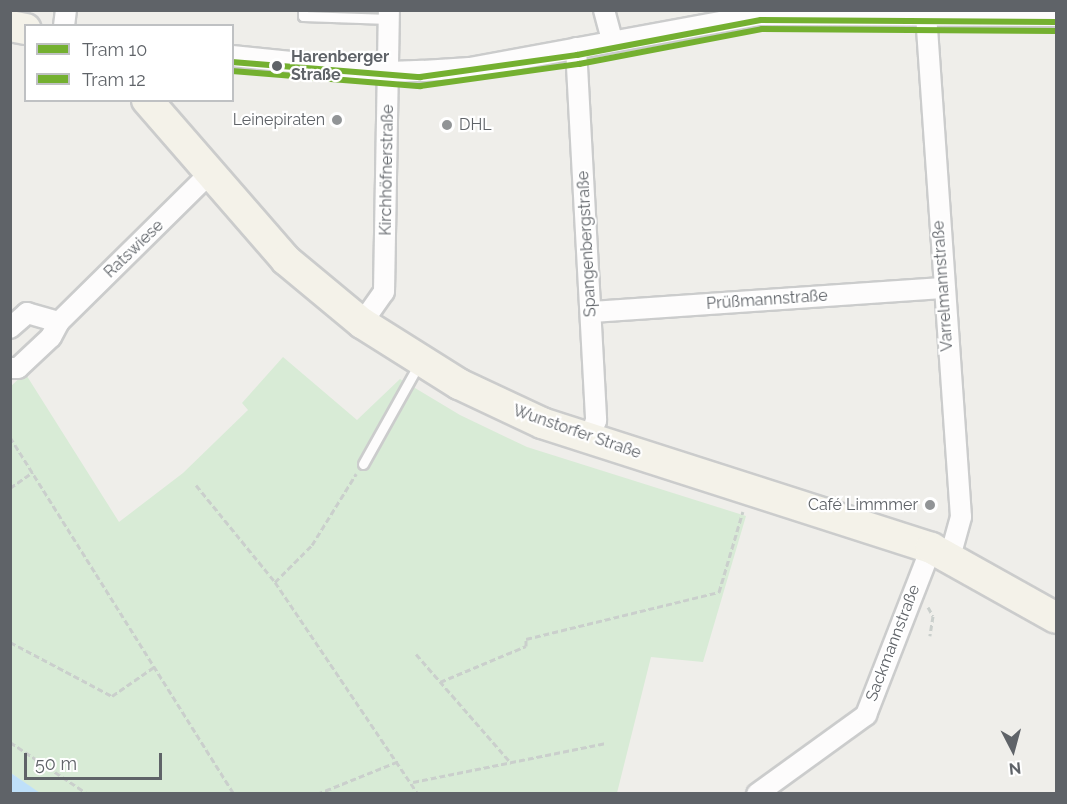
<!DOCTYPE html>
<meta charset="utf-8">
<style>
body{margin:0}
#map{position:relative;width:1067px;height:804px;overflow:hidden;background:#efeeea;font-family:Raleway,sans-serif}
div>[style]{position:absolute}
.green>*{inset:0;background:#d8ebd6}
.water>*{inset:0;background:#bfe0f9}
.path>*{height:3px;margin-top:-1.5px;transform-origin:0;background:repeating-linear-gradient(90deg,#cacfcc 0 6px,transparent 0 9px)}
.roads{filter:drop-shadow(2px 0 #cbcccc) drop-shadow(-2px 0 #cbcccc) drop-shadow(0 2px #cbcccc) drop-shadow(0 -2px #cbcccc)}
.lane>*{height:9px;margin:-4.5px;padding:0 4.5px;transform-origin:4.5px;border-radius:4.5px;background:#fdfcfc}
.street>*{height:20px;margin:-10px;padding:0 10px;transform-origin:10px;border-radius:10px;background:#fdfcfc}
.primary>*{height:30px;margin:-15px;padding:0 15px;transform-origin:15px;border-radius:15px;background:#f4f2e9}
.tram-1>*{height:6px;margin:-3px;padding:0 3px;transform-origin:3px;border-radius:3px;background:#74b030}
.tram-2>*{height:6px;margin:-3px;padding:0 3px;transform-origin:3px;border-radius:3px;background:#74b030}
.dots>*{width:16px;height:16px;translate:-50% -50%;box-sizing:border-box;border:3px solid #fff;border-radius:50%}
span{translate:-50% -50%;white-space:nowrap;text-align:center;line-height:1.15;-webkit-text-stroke:4.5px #fff;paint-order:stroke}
.stop-label{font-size:16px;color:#5f6368;font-weight:700}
.left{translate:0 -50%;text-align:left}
.poi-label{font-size:16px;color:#5f6368}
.right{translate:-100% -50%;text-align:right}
.street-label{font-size:16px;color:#5f6368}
.frame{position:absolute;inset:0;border:12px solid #5f6368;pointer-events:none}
.legend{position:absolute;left:24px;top:24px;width:210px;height:78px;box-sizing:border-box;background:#fff;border:2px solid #bfc1c3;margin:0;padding:8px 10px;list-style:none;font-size:18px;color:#5f6368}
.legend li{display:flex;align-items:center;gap:12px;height:30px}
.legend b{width:30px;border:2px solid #bfc1c3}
.north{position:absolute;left:983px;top:720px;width:60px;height:60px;-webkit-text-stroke:4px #fff;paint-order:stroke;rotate:174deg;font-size:16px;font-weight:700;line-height:24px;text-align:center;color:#5f6368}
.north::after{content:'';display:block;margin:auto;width:21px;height:27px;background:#5f6368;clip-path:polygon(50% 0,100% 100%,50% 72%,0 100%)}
.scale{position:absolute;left:24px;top:753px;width:138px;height:27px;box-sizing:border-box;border:3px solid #5f6368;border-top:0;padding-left:8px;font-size:18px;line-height:21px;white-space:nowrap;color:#5f6368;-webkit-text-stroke:4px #fff;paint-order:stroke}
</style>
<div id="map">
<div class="green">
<div style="clip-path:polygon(283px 357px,357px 420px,400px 379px,460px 415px,527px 447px,746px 516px,703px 662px,651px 657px,617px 793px,40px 794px,11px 773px,10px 387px,25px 373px,119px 522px,183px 473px,248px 410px,242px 403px)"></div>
</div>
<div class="water">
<div style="clip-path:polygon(10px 773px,11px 773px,40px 793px,11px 793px)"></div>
</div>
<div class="path">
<div style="left:10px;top:437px;width:421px;rotate:57.9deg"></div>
<div style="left:196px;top:485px;width:125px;rotate:50.8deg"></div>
<div style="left:275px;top:582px;width:256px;rotate:56deg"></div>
<div style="left:10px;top:488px;width:28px;rotate:-35deg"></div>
<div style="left:275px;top:582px;width:52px;rotate:-45deg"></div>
<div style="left:312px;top:545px;width:84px;rotate:-58.2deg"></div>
<div style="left:928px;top:607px;width:10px;rotate:61deg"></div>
<div style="left:933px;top:616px;width:20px;rotate:99deg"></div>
<div style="left:10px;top:642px;width:115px;rotate:27.9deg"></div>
<div style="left:112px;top:696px;width:51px;rotate:-34.6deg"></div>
<div style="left:416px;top:654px;width:145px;rotate:48.9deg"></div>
<div style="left:440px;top:682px;width:93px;rotate:-22.7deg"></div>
<div style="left:526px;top:646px;width:7px;rotate:-90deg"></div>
<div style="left:526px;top:639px;width:199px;rotate:-13.7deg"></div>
<div style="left:719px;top:592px;width:84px;rotate:-73.5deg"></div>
<div style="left:10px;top:742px;width:94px;rotate:33.7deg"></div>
<div style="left:413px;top:782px;width:197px;rotate:-11.4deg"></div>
<div style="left:317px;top:794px;width:88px;rotate:-21.9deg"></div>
</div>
<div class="roads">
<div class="lane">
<div style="left:303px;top:10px;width:6px;rotate:90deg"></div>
<div style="left:303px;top:16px;width:86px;rotate:2deg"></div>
<div style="left:363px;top:464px;width:115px;rotate:-60.8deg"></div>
</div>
<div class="street">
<div style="left:604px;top:10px;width:31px;rotate:75deg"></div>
<div style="left:926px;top:14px;width:504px;rotate:86.02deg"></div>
<div style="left:961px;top:517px;width:41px;rotate:105.4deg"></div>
<div style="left:64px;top:26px;width:16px;rotate:-83deg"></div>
<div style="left:576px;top:48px;width:373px;rotate:86.9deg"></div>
<div style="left:596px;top:420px;width:20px;rotate:108deg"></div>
<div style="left:232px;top:56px;width:158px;rotate:5.8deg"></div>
<div style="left:389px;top:72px;width:34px;rotate:-2deg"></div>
<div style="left:423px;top:71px;width:47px;rotate:-3.7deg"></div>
<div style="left:470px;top:68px;width:295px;rotate:-10.4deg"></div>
<div style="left:760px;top:15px;width:296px;rotate:0.2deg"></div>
<div style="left:591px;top:312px;width:353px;rotate:-3.9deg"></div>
<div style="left:362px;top:323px;width:38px;rotate:-55deg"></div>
<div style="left:384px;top:292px;width:282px;rotate:-89deg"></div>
<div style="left:10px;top:328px;width:23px;rotate:-41deg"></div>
<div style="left:27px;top:313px;width:33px;rotate:16deg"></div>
<div style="left:10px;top:368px;width:8px"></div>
<div style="left:18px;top:368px;width:45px;rotate:-43.2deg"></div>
<div style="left:51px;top:337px;width:17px;rotate:-62deg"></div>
<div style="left:59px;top:322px;width:209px;rotate:-44.6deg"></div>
<div style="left:757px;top:794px;width:135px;rotate:-35.9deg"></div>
<div style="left:866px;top:715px;width:179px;rotate:-68.7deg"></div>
</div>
<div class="primary">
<div style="left:10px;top:26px;width:16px;rotate:11deg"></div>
<div style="left:147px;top:100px;width:212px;rotate:49deg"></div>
<div style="left:286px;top:260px;width:99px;rotate:39.7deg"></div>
<div style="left:362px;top:323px;width:115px;rotate:32.2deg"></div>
<div style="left:459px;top:384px;width:92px;rotate:25.2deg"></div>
<div style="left:542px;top:423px;width:409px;rotate:17.8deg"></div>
<div style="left:931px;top:548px;width:143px;rotate:29.2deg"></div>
</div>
</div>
<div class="tram-1">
<div style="left:232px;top:62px;width:189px;rotate:4.6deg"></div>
<div style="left:420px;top:77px;width:159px;rotate:-8deg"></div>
<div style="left:577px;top:55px;width:187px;rotate:-10.8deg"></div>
<div style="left:761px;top:20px;width:295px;rotate:0.4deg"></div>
</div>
<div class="tram-2">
<div style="left:232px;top:71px;width:189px;rotate:4.6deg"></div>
<div style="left:420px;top:86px;width:161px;rotate:-7.9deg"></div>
<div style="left:579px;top:64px;width:186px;rotate:-10.8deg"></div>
<div style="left:762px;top:29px;width:294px;rotate:0.4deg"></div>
</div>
<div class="dots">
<div style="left:277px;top:66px;background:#5f6368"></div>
<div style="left:337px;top:120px;background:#919496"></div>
<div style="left:447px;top:125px;background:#919496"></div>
<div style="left:930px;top:505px;background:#919496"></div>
</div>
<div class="stop-label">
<span class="left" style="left:291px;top:66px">Harenberger<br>Straße</span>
</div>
<div class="poi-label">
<span class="right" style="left:325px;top:120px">Leinepiraten</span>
<span class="left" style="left:459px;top:125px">DHL</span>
<span class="right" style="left:918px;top:505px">Café Limmmer</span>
</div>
<div class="street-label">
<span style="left:387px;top:170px;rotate:-89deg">Kirchhöfnerstraße</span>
<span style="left:587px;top:244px;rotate:-93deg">Spangenbergstraße</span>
<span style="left:134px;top:249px;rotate:-44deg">Ratswiese</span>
<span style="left:943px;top:286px;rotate:-94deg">Varrelmannstraße</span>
<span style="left:767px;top:300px;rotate:-4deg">Prüßmannstraße</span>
<span style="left:577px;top:432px;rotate:19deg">Wunstorfer Straße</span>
<span style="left:893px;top:643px;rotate:-69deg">Sackmannstraße</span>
</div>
<div class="frame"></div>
<ul class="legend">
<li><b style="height:8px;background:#74b030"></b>Tram 10</li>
<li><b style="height:8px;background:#74b030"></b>Tram 12</li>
</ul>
<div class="north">N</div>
<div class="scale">50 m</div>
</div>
